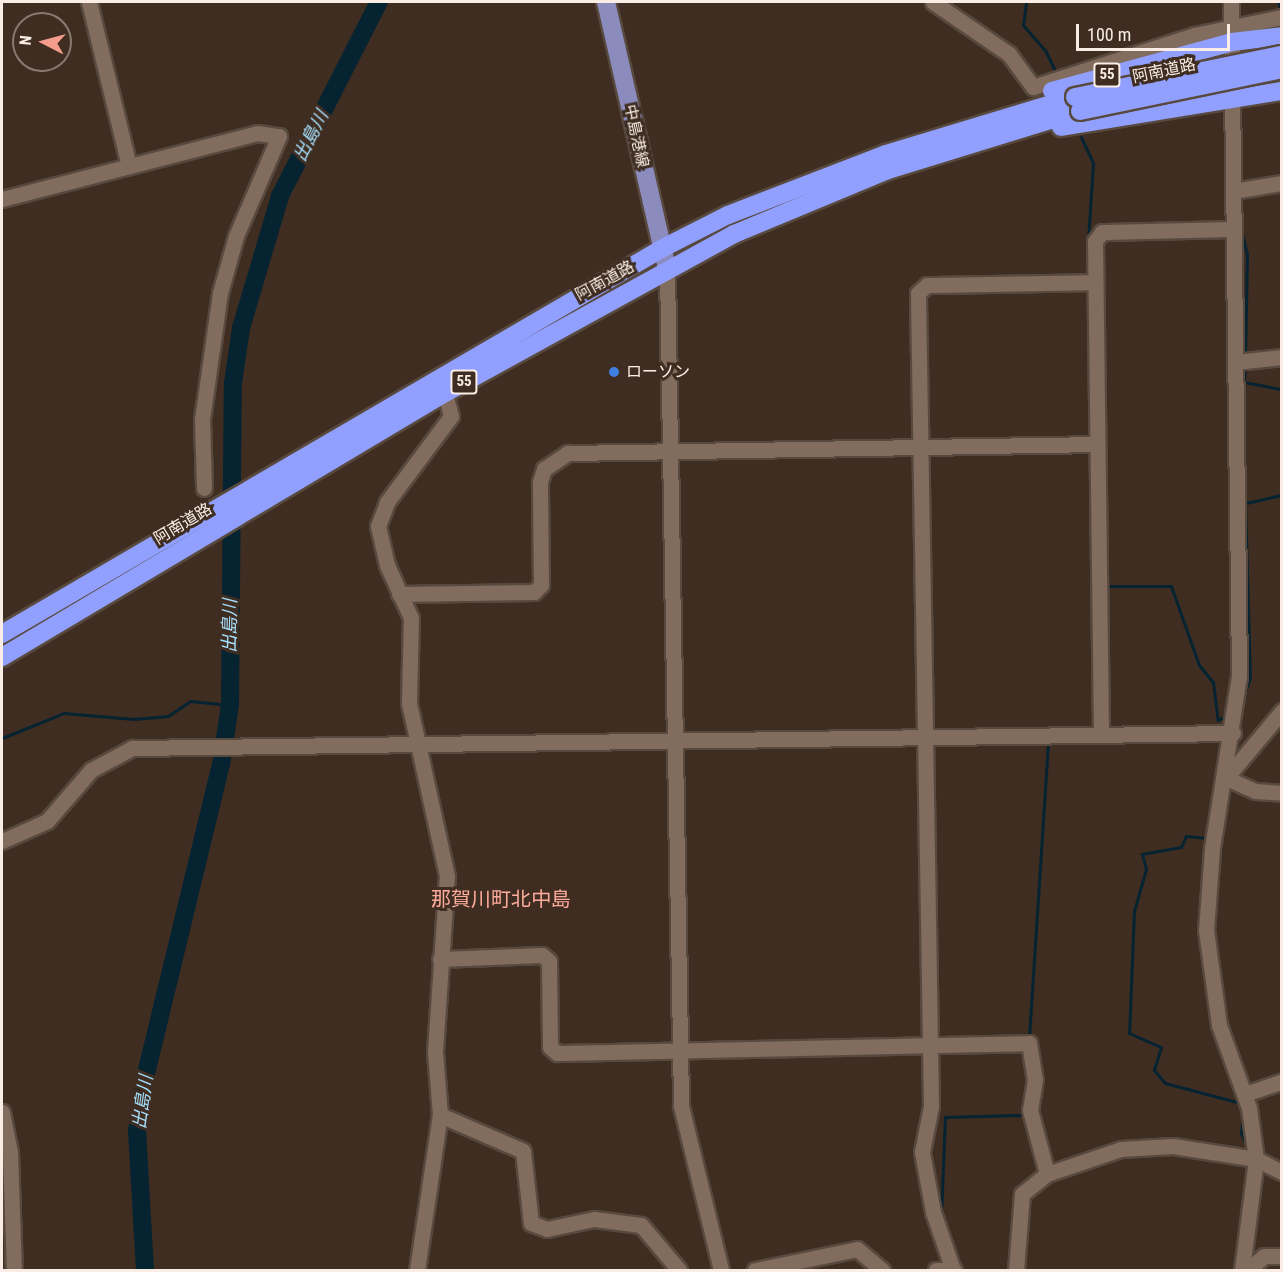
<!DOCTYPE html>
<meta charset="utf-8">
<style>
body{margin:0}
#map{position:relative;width:1283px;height:1272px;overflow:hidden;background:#3f2d21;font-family:"Roboto Condensed","Noto Sans JP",sans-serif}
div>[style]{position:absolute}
.stream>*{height:3px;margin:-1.5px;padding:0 1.5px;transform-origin:1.5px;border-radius:1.5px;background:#062331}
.river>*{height:18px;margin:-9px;padding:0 9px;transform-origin:9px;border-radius:9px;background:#062331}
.roads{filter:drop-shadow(2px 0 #58493e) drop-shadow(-2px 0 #58493e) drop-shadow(0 2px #58493e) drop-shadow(0 -2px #58493e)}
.minor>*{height:15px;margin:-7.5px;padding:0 7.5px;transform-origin:7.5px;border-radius:7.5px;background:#816c5e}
.major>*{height:18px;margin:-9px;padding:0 9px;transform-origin:9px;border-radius:9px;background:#8b8bbe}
.highway>*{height:18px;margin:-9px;padding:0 9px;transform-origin:9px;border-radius:9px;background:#91a0fe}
.bridges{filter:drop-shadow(2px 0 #58493e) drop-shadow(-2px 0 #58493e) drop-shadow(0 2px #58493e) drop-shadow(0 -2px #58493e)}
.highway-bridge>*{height:18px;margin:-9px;padding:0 9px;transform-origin:9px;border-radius:9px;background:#91a0fe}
.dots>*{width:16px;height:16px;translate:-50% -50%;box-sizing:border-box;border:3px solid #3f2d21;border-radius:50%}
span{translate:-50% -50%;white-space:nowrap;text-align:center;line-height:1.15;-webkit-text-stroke:6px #3f2d21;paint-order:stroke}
.shield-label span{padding:2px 4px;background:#3f2d21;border:2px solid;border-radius:4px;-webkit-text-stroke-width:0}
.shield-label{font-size:15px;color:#f9ede5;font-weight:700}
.street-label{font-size:16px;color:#f9ede5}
.poi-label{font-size:16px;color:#f9ede5}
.left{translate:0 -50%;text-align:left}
.water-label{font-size:18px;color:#a6e0ff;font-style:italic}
.quarter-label{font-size:20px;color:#fdab9b}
.frame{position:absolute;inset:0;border:3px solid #f9ede5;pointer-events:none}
.north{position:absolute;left:12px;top:12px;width:60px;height:60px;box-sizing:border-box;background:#3f2d21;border:2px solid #897a6f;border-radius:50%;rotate:276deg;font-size:16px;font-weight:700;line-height:24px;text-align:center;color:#f9ede5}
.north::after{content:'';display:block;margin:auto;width:21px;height:27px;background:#f49d8c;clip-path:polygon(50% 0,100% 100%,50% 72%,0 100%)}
.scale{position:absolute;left:1076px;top:24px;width:154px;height:27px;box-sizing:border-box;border:3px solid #f9ede5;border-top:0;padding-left:8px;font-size:18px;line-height:21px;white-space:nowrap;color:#f9ede5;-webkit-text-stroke:4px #3f2d21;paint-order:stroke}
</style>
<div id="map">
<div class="stream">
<div style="left:1026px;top:2px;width:23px;rotate:97deg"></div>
<div style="left:1023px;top:25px;width:33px;rotate:49deg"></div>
<div style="left:1045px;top:50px;width:25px;rotate:64deg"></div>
<div style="left:1278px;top:2px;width:9px;rotate:72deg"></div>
<div style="left:1081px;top:137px;width:29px;rotate:65deg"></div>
<div style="left:1093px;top:163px;width:77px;rotate:93.7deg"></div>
<div style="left:1241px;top:229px;width:26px;rotate:77deg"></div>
<div style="left:1247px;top:254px;width:102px;rotate:91.1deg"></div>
<div style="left:1245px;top:366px;width:16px;rotate:94deg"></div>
<div style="left:1244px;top:382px;width:38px;rotate:11deg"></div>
<div style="left:1281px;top:389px;width:106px;rotate:90deg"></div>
<div style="left:1281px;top:495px;width:37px;rotate:167deg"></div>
<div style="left:1245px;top:503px;width:174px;rotate:88.4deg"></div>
<div style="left:1250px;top:677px;width:13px;rotate:108deg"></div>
<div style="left:1105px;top:586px;width:66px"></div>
<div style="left:1171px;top:586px;width:84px;rotate:70.5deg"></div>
<div style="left:1199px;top:665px;width:22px;rotate:51deg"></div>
<div style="left:1213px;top:682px;width:38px;rotate:83deg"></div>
<div style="left:1218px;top:720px;width:10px;rotate:-29deg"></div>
<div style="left:2px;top:738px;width:67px;rotate:-22deg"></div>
<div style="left:64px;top:713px;width:70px;rotate:4.9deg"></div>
<div style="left:134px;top:719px;width:34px;rotate:-5deg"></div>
<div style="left:168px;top:716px;width:27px;rotate:-34deg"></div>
<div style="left:190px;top:701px;width:40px;rotate:5.7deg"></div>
<div style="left:1208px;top:838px;width:22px;rotate:-175deg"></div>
<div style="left:1186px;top:836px;width:12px;rotate:114deg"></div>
<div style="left:1181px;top:847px;width:40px;rotate:170deg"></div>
<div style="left:1142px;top:854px;width:16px;rotate:75deg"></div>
<div style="left:1146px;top:869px;width:44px;rotate:105.9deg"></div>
<div style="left:1134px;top:911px;width:122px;rotate:92.3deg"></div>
<div style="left:1129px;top:1033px;width:35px;rotate:24deg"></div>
<div style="left:1161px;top:1047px;width:24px;rotate:107deg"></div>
<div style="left:1154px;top:1070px;width:17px;rotate:50deg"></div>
<div style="left:1165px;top:1083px;width:78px;rotate:14.9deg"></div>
<div style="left:1029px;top:1037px;width:298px;rotate:-86.3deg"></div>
<div style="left:1243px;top:1115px;width:18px;rotate:96deg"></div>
<div style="left:1241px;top:1133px;width:17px;rotate:65deg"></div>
<div style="left:941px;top:1216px;width:99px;rotate:-87.7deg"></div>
<div style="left:945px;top:1117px;width:78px;rotate:-1.5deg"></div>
<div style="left:1023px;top:1115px;width:5px;rotate:-79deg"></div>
</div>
<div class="river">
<div style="left:145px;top:1270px;width:139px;rotate:-93.3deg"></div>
<div style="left:137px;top:1131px;width:54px;rotate:-81.4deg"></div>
<div style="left:145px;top:1078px;width:322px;rotate:-76.4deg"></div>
<div style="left:221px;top:765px;width:61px;rotate:-81.5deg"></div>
<div style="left:230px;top:705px;width:322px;rotate:-89.5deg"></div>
<div style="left:233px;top:383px;width:56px;rotate:-81.7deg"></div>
<div style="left:241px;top:328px;width:138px;rotate:-73.5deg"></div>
<div style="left:280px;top:196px;width:218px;rotate:-63deg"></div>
</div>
<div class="roads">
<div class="minor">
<div style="left:89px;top:2px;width:169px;rotate:76.3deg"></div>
<div style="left:933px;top:2px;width:92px;rotate:34.4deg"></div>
<div style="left:1009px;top:54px;width:41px;rotate:54deg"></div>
<div style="left:1033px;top:87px;width:169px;rotate:-17.9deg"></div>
<div style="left:1194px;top:35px;width:16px;rotate:72deg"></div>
<div style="left:1231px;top:2px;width:674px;rotate:89.32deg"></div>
<div style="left:1239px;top:676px;width:175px;rotate:98.9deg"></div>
<div style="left:1212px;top:849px;width:81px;rotate:94.2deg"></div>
<div style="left:1206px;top:930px;width:96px;rotate:82.2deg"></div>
<div style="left:1219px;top:1025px;width:88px;rotate:70.1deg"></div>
<div style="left:1249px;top:1108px;width:51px;rotate:82.2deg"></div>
<div style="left:1256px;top:1159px;width:112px;rotate:97.2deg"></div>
<div style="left:1194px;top:35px;width:90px;rotate:-11.6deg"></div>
<div style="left:1233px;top:191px;width:50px;rotate:-9.3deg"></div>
<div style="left:2px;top:199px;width:263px;rotate:-14.5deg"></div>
<div style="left:257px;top:133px;width:22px;rotate:8deg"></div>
<div style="left:279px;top:136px;width:109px;rotate:113.3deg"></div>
<div style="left:236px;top:236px;width:59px;rotate:105.7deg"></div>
<div style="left:220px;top:293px;width:127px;rotate:98.1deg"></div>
<div style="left:202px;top:419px;width:69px;rotate:88.3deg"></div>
<div style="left:667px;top:269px;width:837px;rotate:89.04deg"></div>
<div style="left:681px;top:1106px;width:169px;rotate:76.3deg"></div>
<div style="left:1236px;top:362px;width:46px;rotate:-6.2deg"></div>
<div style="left:399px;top:594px;width:135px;rotate:-0.8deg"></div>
<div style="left:534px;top:592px;width:10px;rotate:-45deg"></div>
<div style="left:541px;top:585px;width:103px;rotate:-90.6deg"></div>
<div style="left:540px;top:482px;width:14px;rotate:-73deg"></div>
<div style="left:544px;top:469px;width:29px;rotate:-34deg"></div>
<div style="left:568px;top:453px;width:529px;rotate:-0.97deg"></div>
<div style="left:1282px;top:711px;width:87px;rotate:129.9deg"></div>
<div style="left:1226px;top:778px;width:32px;rotate:24deg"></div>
<div style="left:1255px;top:791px;width:27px;rotate:4deg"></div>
<div style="left:1101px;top:732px;width:491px;rotate:-90.7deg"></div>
<div style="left:1095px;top:241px;width:11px;rotate:-52deg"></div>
<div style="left:1102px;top:232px;width:132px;rotate:-1.3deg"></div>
<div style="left:2px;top:841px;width:49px;rotate:-24deg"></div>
<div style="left:47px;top:821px;width:67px;rotate:-49.2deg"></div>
<div style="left:91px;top:770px;width:47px;rotate:-28.2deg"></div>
<div style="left:132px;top:748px;width:1101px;rotate:-0.78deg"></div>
<div style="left:440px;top:959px;width:102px;rotate:-2.2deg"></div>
<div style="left:542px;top:955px;width:9px;rotate:41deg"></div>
<div style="left:549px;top:961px;width:86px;rotate:89.3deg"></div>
<div style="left:550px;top:1047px;width:9px;rotate:41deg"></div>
<div style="left:557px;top:1053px;width:472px;rotate:-1.2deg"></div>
<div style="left:1029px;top:1043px;width:36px;rotate:81deg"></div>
<div style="left:1035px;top:1079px;width:31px;rotate:99deg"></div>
<div style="left:1030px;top:1110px;width:66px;rotate:75.1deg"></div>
<div style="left:1245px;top:1094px;width:39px;rotate:-19deg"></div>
<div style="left:2px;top:1112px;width:41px;rotate:78.7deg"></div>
<div style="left:10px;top:1152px;width:118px;rotate:88.1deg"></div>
<div style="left:440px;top:1115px;width:90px;rotate:23.4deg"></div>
<div style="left:523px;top:1151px;width:72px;rotate:83.7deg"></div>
<div style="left:531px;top:1223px;width:17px;rotate:21deg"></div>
<div style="left:547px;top:1229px;width:48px;rotate:-12deg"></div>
<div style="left:594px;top:1219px;width:47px;rotate:7.3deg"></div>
<div style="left:641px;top:1225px;width:59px;rotate:49.8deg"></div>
<div style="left:417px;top:1270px;width:157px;rotate:-81.6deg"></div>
<div style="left:440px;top:1115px;width:64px;rotate:-94.5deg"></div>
<div style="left:435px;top:1051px;width:175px;rotate:-86.1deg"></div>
<div style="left:447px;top:876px;width:177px;rotate:-102.4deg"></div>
<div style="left:409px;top:703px;width:85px;rotate:-88.7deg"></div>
<div style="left:411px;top:618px;width:58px;rotate:-114.4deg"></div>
<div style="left:387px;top:565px;width:40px;rotate:-103deg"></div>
<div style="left:378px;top:526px;width:26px;rotate:-69deg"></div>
<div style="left:387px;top:502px;width:107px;rotate:-53.3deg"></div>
<div style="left:451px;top:416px;width:24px;rotate:-105deg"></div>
<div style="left:755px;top:1270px;width:104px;rotate:-11.6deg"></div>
<div style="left:857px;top:1249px;width:33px;rotate:40deg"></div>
<div style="left:936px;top:1270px;width:18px"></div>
<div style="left:953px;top:1270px;width:61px;rotate:-109deg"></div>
<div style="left:933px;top:1212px;width:61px;rotate:-100.4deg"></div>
<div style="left:922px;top:1152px;width:47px;rotate:-78.9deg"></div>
<div style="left:931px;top:1106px;width:813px;rotate:-90.92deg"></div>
<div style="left:918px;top:293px;width:12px;rotate:-42deg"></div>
<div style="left:927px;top:285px;width:168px;rotate:-1deg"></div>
<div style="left:1016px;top:1270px;width:76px;rotate:-85.5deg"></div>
<div style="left:1022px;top:1194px;width:32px;rotate:-39deg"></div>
<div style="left:1047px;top:1174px;width:78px;rotate:-18.7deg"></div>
<div style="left:1121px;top:1149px;width:52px;rotate:-3.3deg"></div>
<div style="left:1173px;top:1146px;width:84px;rotate:8.9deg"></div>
<div style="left:1256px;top:1159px;width:29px;rotate:27deg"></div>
<div style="left:1248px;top:1270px;width:21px;rotate:-41deg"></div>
<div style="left:1264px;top:1256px;width:18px"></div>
</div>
<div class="major">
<div style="left:606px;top:2px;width:274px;rotate:77.1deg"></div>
</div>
<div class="highway">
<div style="left:1052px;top:91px;width:187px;rotate:-15.2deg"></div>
<div style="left:1232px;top:42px;width:50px;rotate:-6.8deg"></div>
<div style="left:1061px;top:127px;width:224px;rotate:-9.3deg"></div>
<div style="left:2px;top:634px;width:763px;rotate:-30.29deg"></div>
<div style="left:661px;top:249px;width:75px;rotate:-26.9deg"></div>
<div style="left:728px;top:215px;width:169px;rotate:-21.1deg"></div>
<div style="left:886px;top:154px;width:197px;rotate:-16.8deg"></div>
<div style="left:2px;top:657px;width:516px;rotate:-30.79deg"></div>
<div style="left:445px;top:393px;width:330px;rotate:-28.8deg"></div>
<div style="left:734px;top:234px;width:167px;rotate:-22.6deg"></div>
<div style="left:888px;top:170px;width:201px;rotate:-17.1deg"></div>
</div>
</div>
<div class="bridges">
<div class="highway-bridge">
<div style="left:1075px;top:97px;width:211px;rotate:-11.5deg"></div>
<div style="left:1080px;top:111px;width:206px;rotate:-11.7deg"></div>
</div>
</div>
<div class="dots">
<div style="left:614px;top:372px;background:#3f7fe0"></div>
</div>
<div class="shield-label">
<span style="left:1107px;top:75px">55</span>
<span style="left:464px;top:382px">55</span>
</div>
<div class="street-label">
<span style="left:1164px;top:71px;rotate:-12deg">阿南道路</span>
<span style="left:636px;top:136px;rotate:78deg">中島港線</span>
<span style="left:605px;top:281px;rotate:-29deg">阿南道路</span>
<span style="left:183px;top:524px;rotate:-31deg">阿南道路</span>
</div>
<div class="poi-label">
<span class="left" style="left:626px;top:372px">ローソン</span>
</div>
<div class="water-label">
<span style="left:311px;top:136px;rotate:-63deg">出島川</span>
<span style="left:230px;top:626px;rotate:-89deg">出島川</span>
<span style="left:143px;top:1102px;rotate:-82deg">出島川</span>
</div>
<div class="quarter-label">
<span style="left:501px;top:899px">那賀川町北中島</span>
</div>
<div class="frame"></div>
<div class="north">N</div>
<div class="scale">100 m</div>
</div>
